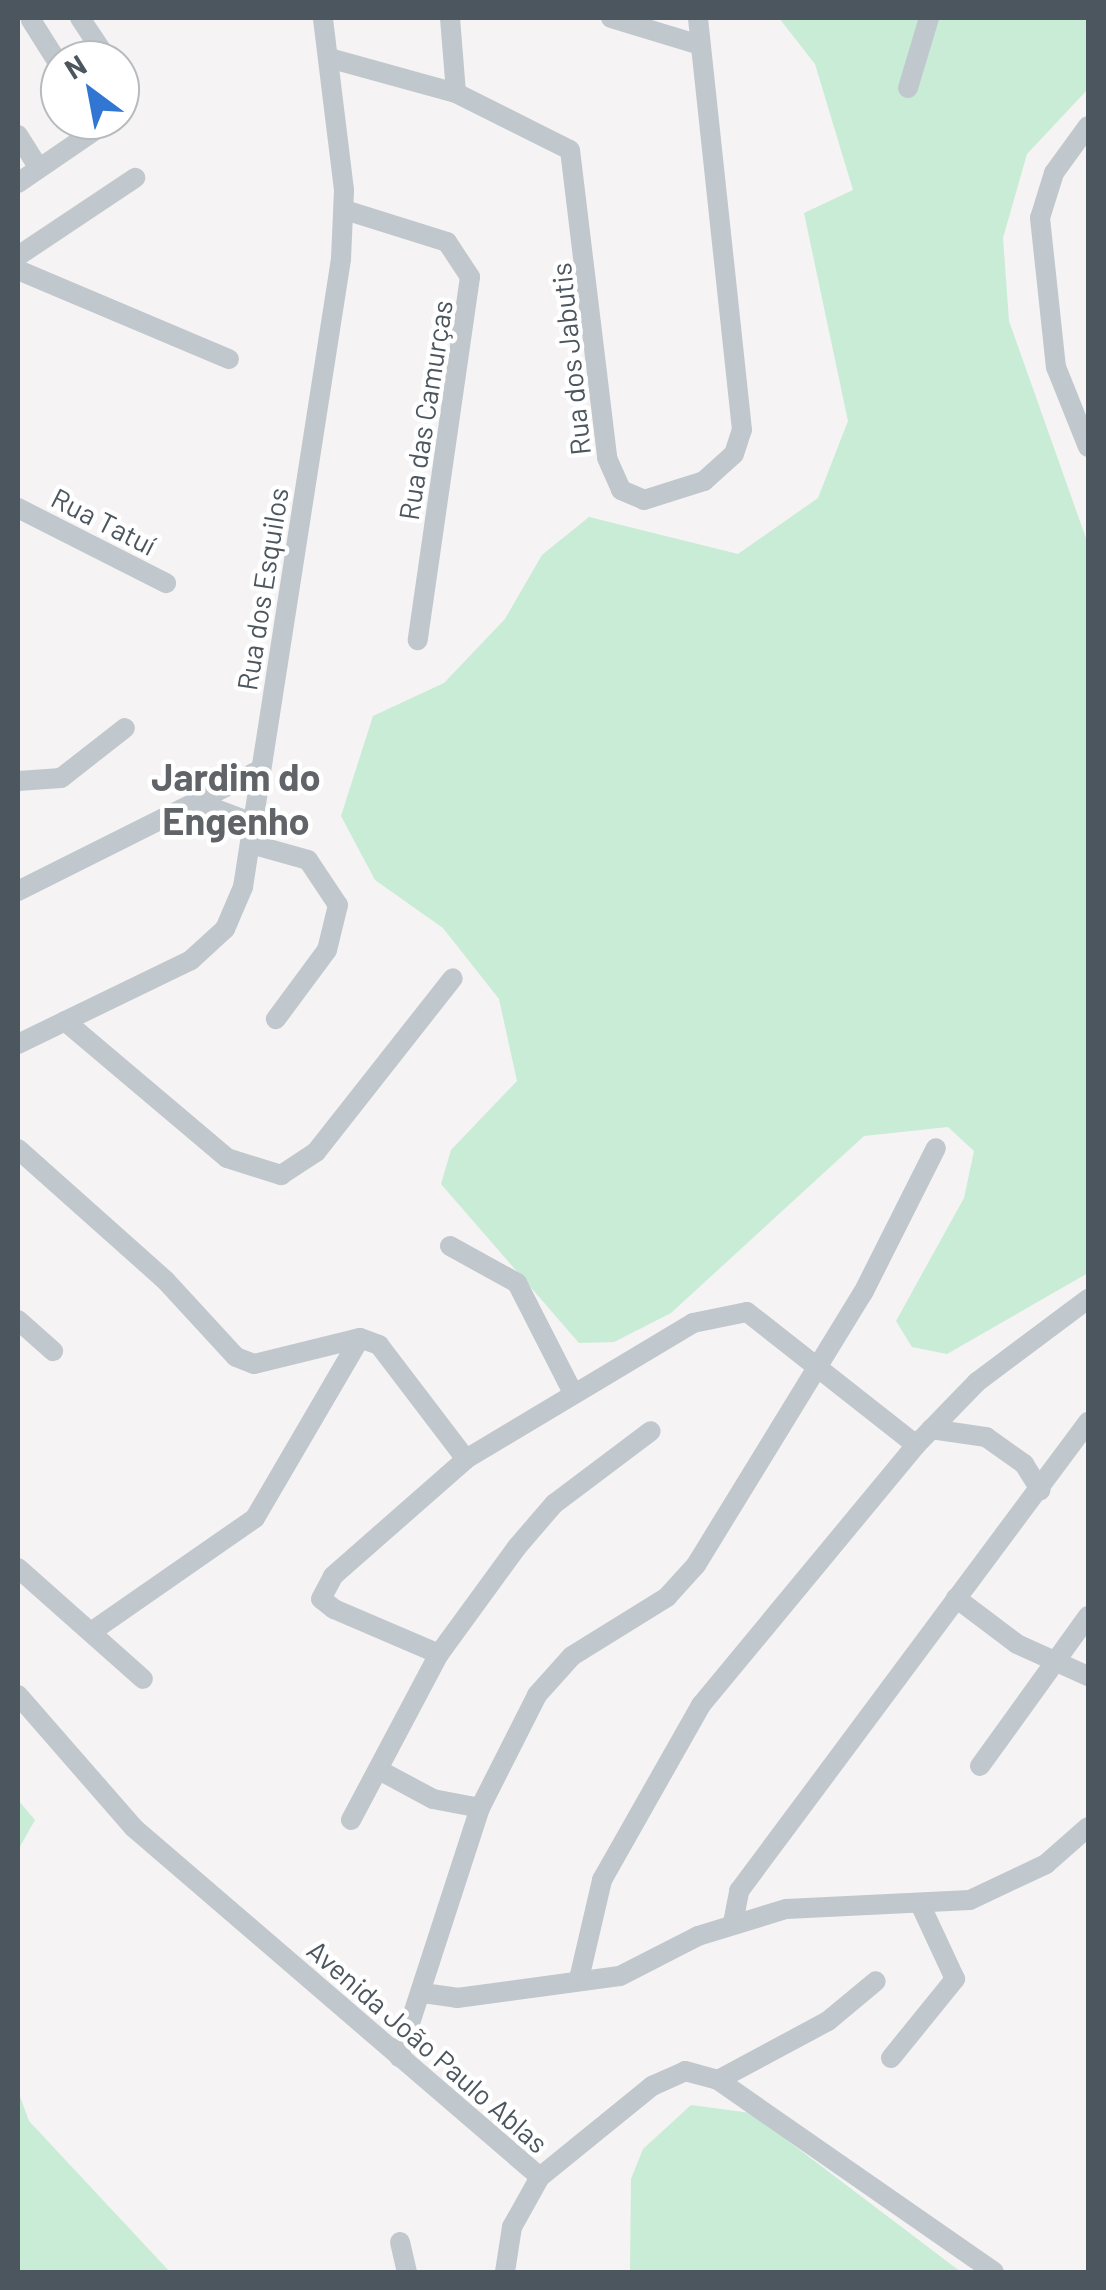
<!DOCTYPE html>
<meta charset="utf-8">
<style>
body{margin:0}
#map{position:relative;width:1106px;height:2290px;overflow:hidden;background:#f5f3f3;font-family:Barlow,sans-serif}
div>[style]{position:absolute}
.green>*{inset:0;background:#c8ecd6}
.minor>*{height:20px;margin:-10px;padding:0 10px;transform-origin:10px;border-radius:10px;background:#c0c7cd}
span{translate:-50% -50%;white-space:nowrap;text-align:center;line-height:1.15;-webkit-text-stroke:9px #fff;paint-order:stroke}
.street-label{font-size:28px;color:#4c565f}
.district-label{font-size:38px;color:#606367;font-weight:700}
.frame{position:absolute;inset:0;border:20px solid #4c565f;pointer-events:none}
.north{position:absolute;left:40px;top:40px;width:100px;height:100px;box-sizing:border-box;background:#fff;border:2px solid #b7bbbf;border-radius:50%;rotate:328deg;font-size:28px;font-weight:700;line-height:40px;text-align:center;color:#4c565f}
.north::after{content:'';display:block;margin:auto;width:35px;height:45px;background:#3076d2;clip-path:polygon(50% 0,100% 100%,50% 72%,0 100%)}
</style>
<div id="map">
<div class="green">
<div style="clip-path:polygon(779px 18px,1088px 18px,1088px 89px,1027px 154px,1003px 238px,1009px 321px,1088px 544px,1088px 1273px,947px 1354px,912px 1347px,896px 1321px,964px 1198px,974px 1151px,948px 1127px,864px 1136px,671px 1313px,614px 1342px,579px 1343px,441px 1184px,451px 1150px,517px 1081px,499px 999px,443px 928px,375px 880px,341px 816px,373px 716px,444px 683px,505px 619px,542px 555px,589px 517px,738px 554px,818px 498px,848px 421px,804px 213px,853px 190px,815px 64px)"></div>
<div style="clip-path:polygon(18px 1800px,35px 1820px,18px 1850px)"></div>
<div style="clip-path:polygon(18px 2091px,29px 2121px,170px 2272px,18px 2272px)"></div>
<div style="clip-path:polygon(691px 2105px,751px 2113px,961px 2272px,630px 2272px,631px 2179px,643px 2149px)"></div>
</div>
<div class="minor">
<div style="left:80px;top:18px;width:50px;rotate:56.3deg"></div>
<div style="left:450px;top:18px;width:75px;rotate:85.4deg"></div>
<div style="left:611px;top:18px;width:93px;rotate:16.9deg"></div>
<div style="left:31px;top:20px;width:54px;rotate:57.8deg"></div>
<div style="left:329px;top:58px;width:132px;rotate:15.4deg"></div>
<div style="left:456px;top:93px;width:127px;rotate:26.6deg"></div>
<div style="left:570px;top:150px;width:310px;rotate:83.1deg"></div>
<div style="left:607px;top:458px;width:35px;rotate:66deg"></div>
<div style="left:621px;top:490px;width:25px;rotate:23deg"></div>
<div style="left:644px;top:500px;width:63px;rotate:-17.6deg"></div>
<div style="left:704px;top:481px;width:40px;rotate:-42deg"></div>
<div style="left:734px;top:454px;width:25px;rotate:-72deg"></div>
<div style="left:742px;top:430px;width:414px;rotate:-96.1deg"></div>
<div style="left:120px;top:77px;width:32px;rotate:90deg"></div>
<div style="left:908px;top:88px;width:73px;rotate:-73.3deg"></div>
<div style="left:1088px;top:126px;width:58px;rotate:125.9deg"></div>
<div style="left:1054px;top:173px;width:47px;rotate:107.3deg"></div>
<div style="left:1040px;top:218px;width:150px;rotate:83.9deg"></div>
<div style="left:1056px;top:367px;width:86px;rotate:68.2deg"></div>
<div style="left:18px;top:135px;width:39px;rotate:58deg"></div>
<div style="left:18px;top:183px;width:112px;rotate:-34.4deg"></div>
<div style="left:345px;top:210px;width:107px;rotate:17.4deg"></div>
<div style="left:447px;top:242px;width:42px;rotate:56.7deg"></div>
<div style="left:470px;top:277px;width:367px;rotate:98.2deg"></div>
<div style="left:18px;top:256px;width:141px;rotate:-33.7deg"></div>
<div style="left:18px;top:270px;width:229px;rotate:22.9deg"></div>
<div style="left:18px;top:508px;width:166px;rotate:26.9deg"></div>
<div style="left:18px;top:781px;width:43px;rotate:-4deg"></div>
<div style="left:61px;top:778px;width:81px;rotate:-38deg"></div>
<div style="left:200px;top:803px;width:57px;rotate:20.7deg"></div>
<div style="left:251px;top:844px;width:59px;rotate:15.7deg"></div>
<div style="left:308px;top:860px;width:54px;rotate:56.3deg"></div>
<div style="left:338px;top:905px;width:46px;rotate:103.7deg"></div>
<div style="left:327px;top:950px;width:86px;rotate:126.5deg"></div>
<div style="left:18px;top:891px;width:271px;rotate:-26.6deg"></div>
<div style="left:65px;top:1021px;width:212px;rotate:40.2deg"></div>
<div style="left:227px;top:1158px;width:57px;rotate:17.5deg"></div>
<div style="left:281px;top:1175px;width:42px;rotate:-33.3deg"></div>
<div style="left:316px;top:1152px;width:221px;rotate:-51.8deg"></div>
<div style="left:18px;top:1044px;width:192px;rotate:-25.9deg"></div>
<div style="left:191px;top:960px;width:46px;rotate:-42.4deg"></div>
<div style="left:225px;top:929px;width:46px;rotate:-66.8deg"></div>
<div style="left:243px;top:887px;width:636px;rotate:-81.13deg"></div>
<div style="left:341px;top:259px;width:69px;rotate:-87.5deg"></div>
<div style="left:344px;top:190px;width:173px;rotate:-97deg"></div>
<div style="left:18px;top:1149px;width:198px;rotate:41.7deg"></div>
<div style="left:166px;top:1281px;width:103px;rotate:47.4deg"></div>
<div style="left:236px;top:1357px;width:19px;rotate:21deg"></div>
<div style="left:254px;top:1364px;width:109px;rotate:-13.8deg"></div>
<div style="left:360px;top:1338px;width:20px;rotate:20deg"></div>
<div style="left:379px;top:1345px;width:143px;rotate:52.7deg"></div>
<div style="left:450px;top:1246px;width:77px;rotate:28.9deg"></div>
<div style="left:517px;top:1283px;width:121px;rotate:63deg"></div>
<div style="left:18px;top:1320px;width:47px;rotate:41.5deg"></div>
<div style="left:931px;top:1429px;width:56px;rotate:8.3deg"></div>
<div style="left:986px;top:1437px;width:47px;rotate:35.4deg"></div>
<div style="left:1024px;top:1464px;width:31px;rotate:58deg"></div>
<div style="left:18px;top:1568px;width:167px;rotate:41.6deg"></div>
<div style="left:956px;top:1598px;width:76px;rotate:37deg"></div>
<div style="left:1017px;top:1644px;width:78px;rotate:24.3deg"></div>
<div style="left:94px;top:1630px;width:196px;rotate:-34.8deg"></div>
<div style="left:255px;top:1518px;width:208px;rotate:-59.7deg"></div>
<div style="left:439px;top:1654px;width:114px;rotate:-156.8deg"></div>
<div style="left:334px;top:1609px;width:16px;rotate:-142deg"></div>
<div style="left:321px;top:1599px;width:26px;rotate:-62deg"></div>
<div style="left:333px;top:1576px;width:177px;rotate:-41.3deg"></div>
<div style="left:466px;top:1459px;width:265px;rotate:-30.9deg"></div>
<div style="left:693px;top:1323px;width:55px;rotate:-11.5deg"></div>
<div style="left:747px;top:1312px;width:215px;rotate:38.2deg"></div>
<div style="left:18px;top:1695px;width:176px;rotate:48.9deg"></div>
<div style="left:134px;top:1828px;width:535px;rotate:40.68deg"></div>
<div style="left:980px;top:1766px;width:185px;rotate:-54.2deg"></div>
<div style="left:379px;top:1770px;width:61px;rotate:28.2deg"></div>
<div style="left:433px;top:1799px;width:48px;rotate:10.8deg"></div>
<div style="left:351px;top:1820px;width:188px;rotate:-62.1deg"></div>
<div style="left:439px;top:1654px;width:132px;rotate:-53.9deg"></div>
<div style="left:517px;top:1547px;width:57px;rotate:-49.3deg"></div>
<div style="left:554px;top:1504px;width:121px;rotate:-37deg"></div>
<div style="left:733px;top:1923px;width:33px;rotate:-79deg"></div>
<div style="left:739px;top:1891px;width:585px;rotate:-53.35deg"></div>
<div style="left:579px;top:1979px;width:102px;rotate:-76.9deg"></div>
<div style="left:602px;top:1880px;width:201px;rotate:-60.5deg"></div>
<div style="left:701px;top:1705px;width:337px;rotate:-50.4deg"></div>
<div style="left:916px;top:1445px;width:88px;rotate:-45.9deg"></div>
<div style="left:977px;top:1382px;width:139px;rotate:-36.8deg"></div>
<div style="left:423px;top:1993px;width:34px;rotate:8deg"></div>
<div style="left:457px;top:1998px;width:164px;rotate:-7.7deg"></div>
<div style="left:620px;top:1976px;width:88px;rotate:-27.1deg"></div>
<div style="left:698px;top:1936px;width:92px;rotate:-17.1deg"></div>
<div style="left:786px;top:1909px;width:184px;rotate:-2.8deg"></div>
<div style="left:970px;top:1900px;width:84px;rotate:-25.3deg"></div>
<div style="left:1046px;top:1864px;width:56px;rotate:-41.4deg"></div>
<div style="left:399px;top:2057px;width:262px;rotate:-72deg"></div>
<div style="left:480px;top:1808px;width:127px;rotate:-63.2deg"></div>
<div style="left:537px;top:1695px;width:52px;rotate:-48.1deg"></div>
<div style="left:572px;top:1656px;width:112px;rotate:-31.8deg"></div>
<div style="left:667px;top:1597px;width:43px;rotate:-47.8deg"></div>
<div style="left:696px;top:1565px;width:319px;rotate:-58.5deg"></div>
<div style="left:863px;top:1293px;width:162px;rotate:-63.3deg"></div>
<div style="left:891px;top:2058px;width:102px;rotate:-51deg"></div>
<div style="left:955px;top:1979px;width:81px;rotate:-115deg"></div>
<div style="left:718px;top:2080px;width:125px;rotate:-28.2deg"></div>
<div style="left:828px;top:2021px;width:62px;rotate:-39.8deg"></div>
<div style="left:400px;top:2242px;width:31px;rotate:77deg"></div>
<div style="left:505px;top:2272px;width:46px;rotate:-81.2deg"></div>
<div style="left:512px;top:2227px;width:57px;rotate:-60.8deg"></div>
<div style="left:540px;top:2177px;width:144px;rotate:-39.1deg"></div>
<div style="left:652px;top:2086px;width:36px;rotate:-24deg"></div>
<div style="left:685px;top:2071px;width:34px;rotate:15deg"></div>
<div style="left:718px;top:2080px;width:336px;rotate:34.8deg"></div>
</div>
<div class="street-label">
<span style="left:570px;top:359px;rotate:-96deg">Rua dos Jabutis</span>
<span style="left:425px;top:410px;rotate:-81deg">Rua das Camurças</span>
<span style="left:104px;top:521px;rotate:27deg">Rua Tatuí</span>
<span style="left:262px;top:589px;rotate:-81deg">Rua dos Esquilos</span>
<span style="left:428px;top:2046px;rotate:41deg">Avenida João Paulo Ablas</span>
</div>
<div class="district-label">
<span style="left:236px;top:799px">Jardim do<br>Engenho</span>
</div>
<div class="frame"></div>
<div class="north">N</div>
</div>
